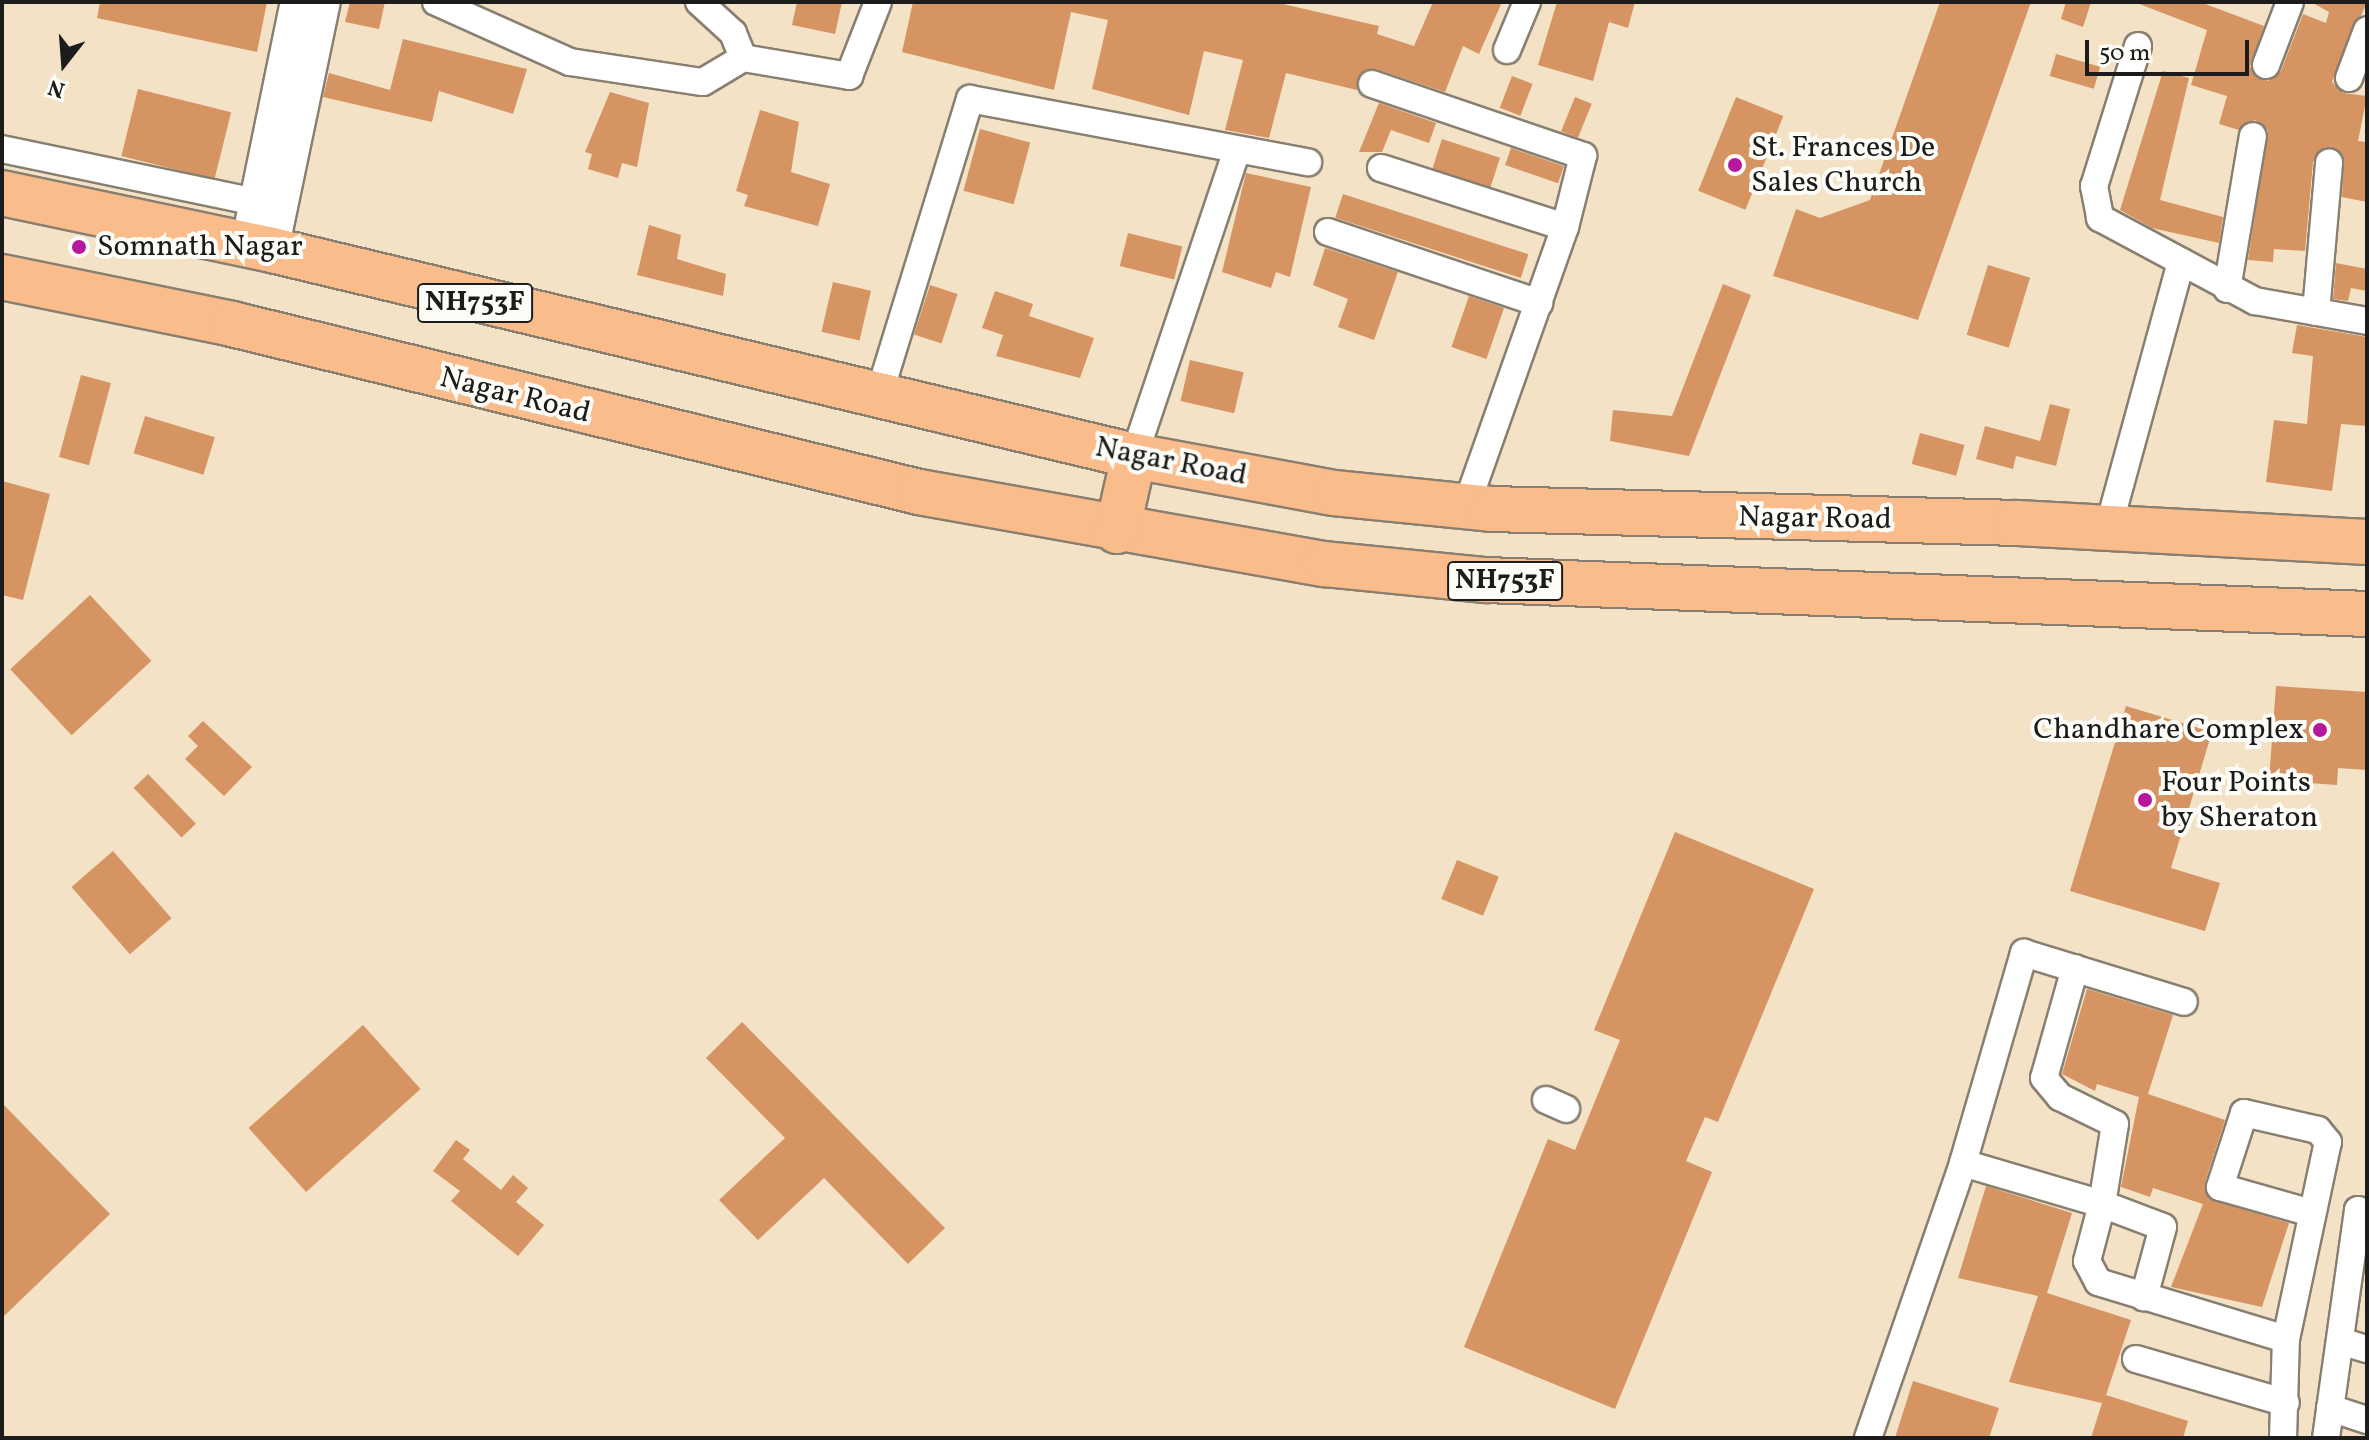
<!DOCTYPE html>
<style>
body{margin:0}
#map{position:relative;width:2369px;height:1440px;overflow:hidden;background:#f3e2c6;font-family:Vollkorn,serif}
div>[style]{position:absolute}
.building>*{inset:0;background:#d59462;transform-origin:0 0}
.roads{filter:drop-shadow(2px 0 #887f71) drop-shadow(-2px 0 #887f71) drop-shadow(0 2px #887f71) drop-shadow(0 -2px #887f71)}
.minor>*{height:26px;margin:-13px;padding:0 13px;transform-origin:13px;border-radius:13px;background:#fff}
.tertiary>*{height:32px;margin:-16px;padding:0 16px;transform-origin:16px;border-radius:16px;background:#fff}
.trunk>*{height:44px;margin:-22px;padding:0 22px;transform-origin:22px;border-radius:22px;background:#f9bc8a}
.dots>*{width:22px;height:22px;translate:-50% -50%;box-sizing:border-box;border:4px solid #fdfcf7;border-radius:50%}
span{translate:-50% -50%;white-space:nowrap;text-align:center;line-height:1.15;-webkit-text-stroke:8px #fdfcf7;paint-order:stroke}
.shield-label span{padding:2px 6px;background:#fdfcf7;border:2px solid;border-radius:6px;-webkit-text-stroke-width:0}
.shield-label{font-size:28px;color:#1c1c1c;font-weight:700}
.poi-label{font-size:30px;color:#1c1c1c}
.left{translate:0 -50%;text-align:left}
.right{translate:-100% -50%;text-align:right}
.street-label{font-size:30px;color:#1c1c1c}
.frame{position:absolute;inset:0;border:4px solid #1c1c1c;pointer-events:none}
.north{position:absolute;left:24px;top:24px;width:80px;height:80px;-webkit-text-stroke:6px #fdfcf7;paint-order:stroke;rotate:197deg;font-size:22px;font-weight:700;line-height:32px;text-align:center;color:#1c1c1c}
.north::after{content:'';display:block;margin:auto;width:28px;height:36px;background:#1c1c1c;clip-path:polygon(50% 0,100% 100%,50% 72%,0 100%)}
.scale{position:absolute;left:2085px;top:40px;width:164px;height:36px;box-sizing:border-box;border:4px solid #1c1c1c;border-top:0;padding-left:10px;font-size:24px;line-height:28px;white-space:nowrap;color:#1c1c1c;-webkit-text-stroke:6px #fdfcf7;paint-order:stroke}
</style>
<div id="map">
<div class="building">
<div style="clip-path:polygon(100px 2px,267px 2px,257px 52px,97px 18px)"></div>
<div style="clip-path:polygon(350px 2px,385px 2px,379px 29px,345px 22px)"></div>
<div style="clip-path:polygon(797px 2px,842px 2px,835px 34px,792px 25px)"></div>
<div style="clip-path:polygon(913px 2px,1274px 2px,1379px 26px,1377px 34px,1414px 46px,1433px 2px,1502px 2px,1479px 54px,1463px 46px,1445px 92px,1376px 69px,1361px 73px,1357px 90px,1286px 73px,1269px 138px,1225px 130px,1243px 60px,1204px 51px,1189px 115px,1092px 89px,1108px 20px,1071px 12px,1054px 90px,902px 52px)"></div>
<div style="clip-path:polygon(1557px 2px,1635px 2px,1628px 28px,1609px 22px,1593px 81px,1538px 65px)"></div>
<div style="clip-path:polygon(1940px 2px,2031px 2px,1918px 320px,1773px 276px,1796px 209px,1820px 218px,1870px 200px)"></div>
<div style="clip-path:polygon(2066px 2px,2091px 2px,2083px 27px,2061px 19px)"></div>
<div style="clip-path:polygon(2134px 2px,2200px 2px,2264px 26px,2250px 67px,2268px 81px,2281px 71px,2303px 14px,2326px 23px,2329px 12px,2311px 2px,2367px 2px,2332px 82px,2343px 93px,2367px 96px,2358px 141px,2367px 142px,2367px 202px,2342px 197px,2344px 157px,2322px 149px,2313px 162px,2305px 251px,2274px 249px,2273px 262px,2248px 260px,2268px 130px,2255px 120px,2239px 130px,2219px 124px,2227px 96px,2191px 85px,2207px 30px)"></div>
<div style="clip-path:polygon(403px 39px,527px 69px,513px 114px,439px 91px,432px 122px,323px 97px,329px 73px,390px 90px)"></div>
<div style="left:2056px;top:54px;width:46px;height:23px;rotate:16deg"></div>
<div style="clip-path:polygon(2163px 71px,2189px 78px,2160px 200px,2223px 217px,2219px 243px,2152px 228px,2120px 210px)"></div>
<div style="left:1512px;top:76px;width:22px;height:34px;rotate:21deg"></div>
<div style="left:138px;top:89px;width:96px;height:69px;rotate:14deg"></div>
<div style="clip-path:polygon(610px 92px,649px 103px,637px 167px,622px 163px,618px 178px,588px 169px,592px 154px,585px 152px)"></div>
<div style="left:1575px;top:97px;width:18px;height:37px;rotate:22deg"></div>
<div style="left:1736px;top:97px;width:51px;height:101px;rotate:22deg"></div>
<div style="clip-path:polygon(1379px 103px,1436px 123px,1429px 143px,1391px 130px,1382px 152px,1359px 152px)"></div>
<div style="clip-path:polygon(760px 110px,799px 122px,791px 172px,830px 184px,818px 226px,744px 206px,748px 195px,736px 191px)"></div>
<div style="left:980px;top:129px;width:52px;height:64px;rotate:15deg"></div>
<div style="left:1442px;top:139px;width:61px;height:31px;rotate:18deg"></div>
<div style="left:1511px;top:148px;width:56px;height:18px;rotate:19deg"></div>
<div style="clip-path:polygon(1246px 173px,1311px 187px,1290px 277px,1276px 272px,1271px 288px,1222px 272px)"></div>
<div style="left:1343px;top:194px;width:195px;height:25px;rotate:18deg"></div>
<div style="clip-path:polygon(649px 225px,681px 235px,677px 259px,726px 274px,723px 296px,637px 275px)"></div>
<div style="left:1128px;top:233px;width:56px;height:34px;rotate:14deg"></div>
<div style="clip-path:polygon(1325px 248px,1398px 272px,1374px 340px,1338px 327px,1348px 299px,1313px 285px)"></div>
<div style="clip-path:polygon(2336px 263px,2367px 269px,2367px 291px,2351px 288px,2348px 301px,2333px 299px)"></div>
<div style="left:1988px;top:265px;width:44px;height:73px;rotate:17deg"></div>
<div style="left:833px;top:282px;width:39px;height:51px;rotate:13deg"></div>
<div style="clip-path:polygon(1723px 284px,1751px 295px,1689px 456px,1610px 441px,1613px 410px,1672px 416px)"></div>
<div style="left:930px;top:285px;width:29px;height:52px;rotate:18deg"></div>
<div style="clip-path:polygon(995px 291px,1033px 304px,1029px 316px,1094px 338px,1080px 378px,996px 356px,1003px 335px,982px 328px)"></div>
<div style="left:1469px;top:296px;width:37px;height:54px;rotate:19deg"></div>
<div style="clip-path:polygon(2297px 325px,2367px 337px,2367px 426px,2341px 424px,2332px 491px,2266px 482px,2274px 420px,2307px 424px,2313px 356px,2292px 353px)"></div>
<div style="left:1190px;top:360px;width:55px;height:42px;rotate:13deg"></div>
<div style="left:81px;top:375px;width:31px;height:85px;rotate:15deg"></div>
<div style="clip-path:polygon(2050px 404px,2070px 409px,2056px 466px,2016px 456px,2013px 469px,1976px 459px,1985px 426px,2040px 441px)"></div>
<div style="left:145px;top:416px;width:73px;height:39px;rotate:17deg"></div>
<div style="left:1920px;top:433px;width:46px;height:32px;rotate:15deg"></div>
<div style="clip-path:polygon(2px 481px,50px 494px,23px 600px,2px 595px)"></div>
<div style="left:90px;top:595px;width:90px;height:109px;rotate:47deg"></div>
<div style="clip-path:polygon(2276px 686px,2367px 692px,2367px 770px,2338px 768px,2337px 785px,2269px 780px)"></div>
<div style="clip-path:polygon(2126px 706px,2212px 732px,2171px 868px,2220px 883px,2205px 931px,2070px 891px)"></div>
<div style="clip-path:polygon(203px 721px,252px 767px,224px 796px,185px 759px,198px 746px,188px 736px)"></div>
<div style="left:148px;top:774px;width:69px;height:20px;rotate:46deg"></div>
<div style="clip-path:polygon(1675px 832px,1814px 889px,1718px 1122px,1705px 1117px,1686px 1161px,1712px 1172px,1615px 1409px,1464px 1347px,1548px 1139px,1575px 1150px,1620px 1040px,1594px 1030px)"></div>
<div style="left:113px;top:851px;width:89px;height:55px;rotate:49deg"></div>
<div style="left:1457px;top:860px;width:45px;height:42px;rotate:22deg"></div>
<div style="clip-path:polygon(2087px 989px,2173px 1015px,2148px 1094px,2225px 1120px,2205px 1182px,2209px 1199px,2289px 1223px,2262px 1307px,2171px 1287px,2203px 1204px,2153px 1188px,2150px 1197px,2121px 1187px,2139px 1097px,2097px 1084px,2095px 1091px,2062px 1074px)"></div>
<div style="clip-path:polygon(742px 1022px,945px 1228px,908px 1264px,824px 1178px,758px 1240px,719px 1200px,785px 1138px,706px 1058px)"></div>
<div style="left:363px;top:1025px;width:86px;height:154px;rotate:48deg"></div>
<div style="clip-path:polygon(2px 1103px,110px 1214px,2px 1318px)"></div>
<div style="clip-path:polygon(456px 1140px,470px 1150px,463px 1159px,501px 1190px,513px 1175px,528px 1188px,516px 1202px,544px 1225px,518px 1256px,451px 1201px,460px 1191px,433px 1171px)"></div>
<div style="clip-path:polygon(1986px 1186px,2072px 1213px,2047px 1293px,2131px 1320px,2106px 1395px,2188px 1421px,2183px 1438px,2091px 1438px,2102px 1403px,2009px 1382px,2038px 1296px,1958px 1278px)"></div>
<div style="clip-path:polygon(1913px 1381px,1999px 1408px,1989px 1438px,1895px 1438px)"></div>
</div>
<div class="roads">
<div class="minor">
<div style="left:436px;top:2px;width:147px;rotate:24.1deg"></div>
<div style="left:570px;top:62px;width:134px;rotate:8.6deg"></div>
<div style="left:703px;top:82px;width:47px;rotate:-31deg"></div>
<div style="left:743px;top:58px;width:108px;rotate:9.6deg"></div>
<div style="left:849px;top:76px;width:79px;rotate:-68.6deg"></div>
<div style="left:699px;top:2px;width:46px;rotate:42.4deg"></div>
<div style="left:733px;top:33px;width:27px;rotate:68deg"></div>
<div style="left:2138px;top:46px;width:147px;rotate:107.4deg"></div>
<div style="left:2094px;top:186px;width:33px;rotate:79deg"></div>
<div style="left:2100px;top:218px;width:176px;rotate:28.2deg"></div>
<div style="left:2255px;top:301px;width:114px;rotate:10.1deg"></div>
<div style="left:1507px;top:50px;width:52px;rotate:-67.4deg"></div>
<div style="left:2266px;top:65px;width:67px;rotate:-69.1deg"></div>
<div style="left:2349px;top:78px;width:51px;rotate:-69.4deg"></div>
<div style="left:1372px;top:84px;width:223px;rotate:18.8deg"></div>
<div style="left:1583px;top:156px;width:73px;rotate:104.2deg"></div>
<div style="left:1565px;top:227px;width:296px;rotate:109.5deg"></div>
<div style="left:2px;top:149px;width:278px;rotate:11.8deg"></div>
<div style="left:1381px;top:168px;width:193px;rotate:17.8deg"></div>
<div style="left:1328px;top:232px;width:223px;rotate:18.6deg"></div>
<div style="left:2227px;top:289px;width:155px;rotate:-80.4deg"></div>
<div style="left:2316px;top:312px;width:150px;rotate:-85deg"></div>
<div style="left:878px;top:398px;width:313px;rotate:-72.9deg"></div>
<div style="left:970px;top:99px;width:344px;rotate:10.6deg"></div>
<div style="left:1134px;top:456px;width:323px;rotate:-71.4deg"></div>
<div style="left:2108px;top:529px;width:277px;rotate:-74.7deg"></div>
<div style="left:2075px;top:968px;width:114px;rotate:105.7deg"></div>
<div style="left:2044px;top:1078px;width:25px;rotate:50deg"></div>
<div style="left:2060px;top:1097px;width:61px;rotate:26.1deg"></div>
<div style="left:2115px;top:1124px;width:81px;rotate:99.2deg"></div>
<div style="left:2102px;top:1204px;width:65px;rotate:20.7deg"></div>
<div style="left:2163px;top:1227px;width:73px;rotate:105.2deg"></div>
<div style="left:1546px;top:1100px;width:22px;rotate:24deg"></div>
<div style="left:1963px;top:1163px;width:145px;rotate:16.4deg"></div>
<div style="left:2102px;top:1204px;width:59px;rotate:104.7deg"></div>
<div style="left:2087px;top:1261px;width:24px;rotate:62deg"></div>
<div style="left:2098px;top:1282px;width:196px;rotate:16.9deg"></div>
<div style="left:2340px;top:1341px;width:28px;rotate:17deg"></div>
<div style="left:2136px;top:1359px;width:156px;rotate:16.3deg"></div>
<div style="left:2330px;top:1408px;width:39px;rotate:18deg"></div>
<div style="left:1868px;top:1438px;width:291px;rotate:-70.9deg"></div>
<div style="left:1963px;top:1163px;width:219px;rotate:-73.8deg"></div>
<div style="left:2024px;top:953px;width:167px;rotate:17deg"></div>
<div style="left:2283px;top:1438px;width:99px;rotate:-88.3deg"></div>
<div style="left:2286px;top:1339px;width:201px;rotate:-78deg"></div>
<div style="left:2328px;top:1142px;width:16px;rotate:-130deg"></div>
<div style="left:2318px;top:1130px;width:76px;rotate:-167.1deg"></div>
<div style="left:2244px;top:1113px;width:78px;rotate:108deg"></div>
<div style="left:2220px;top:1187px;width:96px;rotate:15.8deg"></div>
<div style="left:2326px;top:1438px;width:230px;rotate:-82deg"></div>
<div style="left:2358px;top:1210px;width:9px;rotate:18deg"></div>
</div>
<div class="tertiary">
<div style="left:247px;top:245px;width:248px;rotate:-78.4deg"></div>
<div style="left:272px;top:250px;width:253px;rotate:-78.2deg"></div>
</div>
<div class="trunk">
<div style="left:2px;top:193px;width:276px;rotate:11.9deg"></div>
<div style="left:272px;top:250px;width:886px;rotate:13.44deg"></div>
<div style="left:1134px;top:456px;width:203px;rotate:10.5deg"></div>
<div style="left:1334px;top:493px;width:158px;rotate:5.8deg"></div>
<div style="left:1491px;top:509px;width:526px;rotate:1.52deg"></div>
<div style="left:2017px;top:523px;width:351px;rotate:3.1deg"></div>
<div style="left:2px;top:277px;width:235px;rotate:11.5deg"></div>
<div style="left:232px;top:324px;width:707px;rotate:13.74deg"></div>
<div style="left:919px;top:492px;width:412px;rotate:10.1deg"></div>
<div style="left:1325px;top:564px;width:162px;rotate:5.7deg"></div>
<div style="left:1486px;top:580px;width:882px;rotate:2.21deg"></div>
<div style="left:1117px;top:531px;width:77px;rotate:-77.2deg"></div>
</div>
</div>
<div class="dots">
<div style="left:1735px;top:165px;background:#b5179e"></div>
<div style="left:79px;top:247px;background:#b5179e"></div>
<div style="left:2320px;top:730px;background:#b5179e"></div>
<div style="left:2145px;top:800px;background:#b5179e"></div>
</div>
<div class="shield-label">
<span style="left:475px;top:303px">NH753F</span>
<span style="left:1505px;top:581px">NH753F</span>
</div>
<div class="poi-label">
<span class="left" style="left:1751px;top:165px">St. Frances De<br>Sales Church</span>
<span class="left" style="left:97px;top:247px">Somnath Nagar</span>
<span class="right" style="left:2304px;top:730px">Chandhare Complex</span>
<span class="left" style="left:2161px;top:800px">Four Points<br>by Sheraton</span>
</div>
<div class="street-label">
<span style="left:515px;top:396px;rotate:14deg">Nagar Road</span>
<span style="left:1171px;top:462px;rotate:11deg">Nagar Road</span>
<span style="left:1815px;top:519px;rotate:1deg">Nagar Road</span>
</div>
<div class="frame"></div>
<div class="north">N</div>
<div class="scale">50 m</div>
</div>
